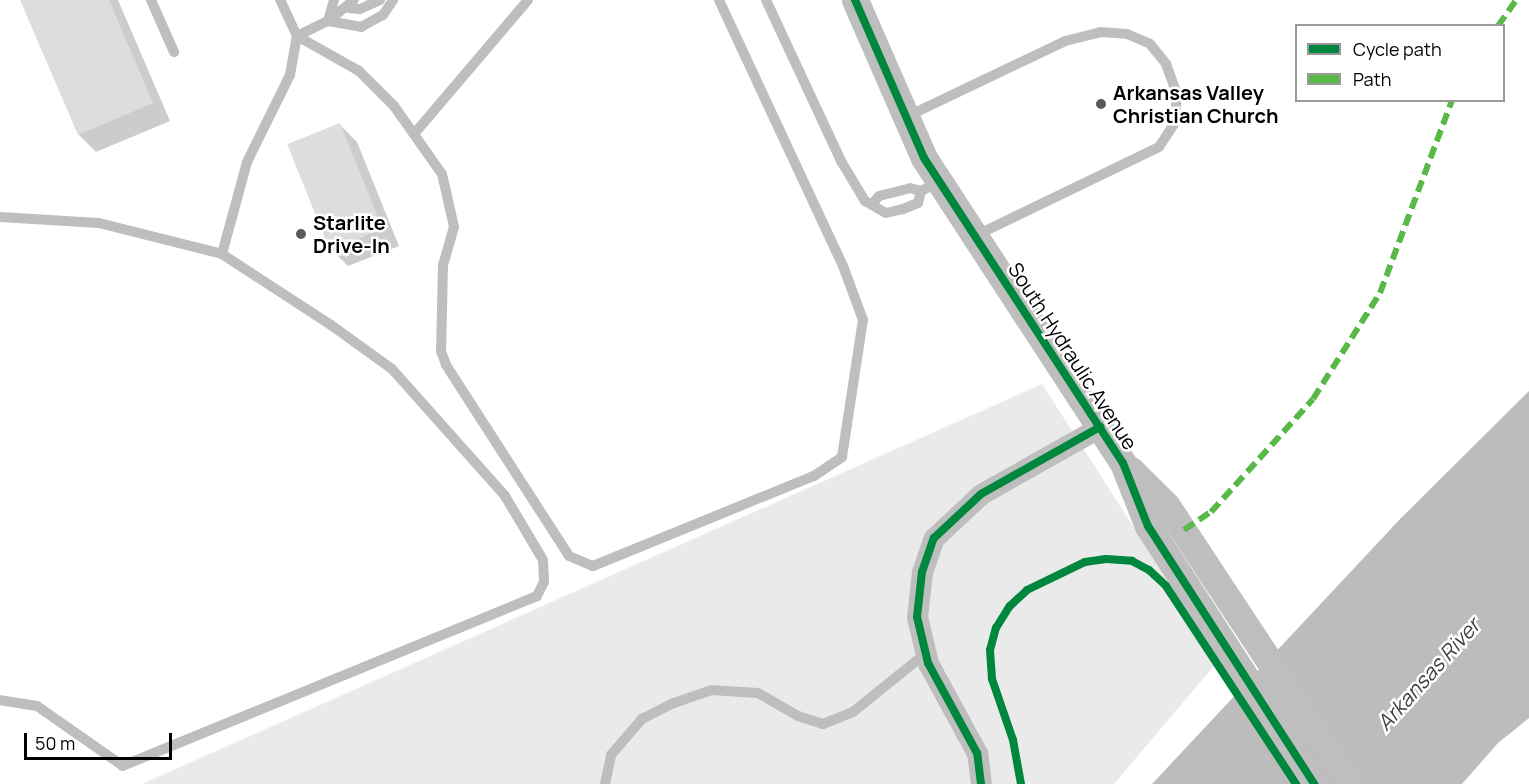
<!DOCTYPE html>
<style>
body{margin:0}
#map{position:relative;width:1529px;height:784px;overflow:hidden;background:#fff;font-family:Manrope,sans-serif}
div>[style]{position:absolute}
.green>*{inset:0;background:#eaeaea}
.water>*{inset:0;background:#bcbcbc}
.shadow>*{inset:0;background:#0003}
.building>*{inset:0;background:#ddd;transform-origin:0 0}
.service>*{height:10px;margin:-5px;padding:0 5px;transform-origin:5px;border-radius:5px;background:#bebebe}
.minor>*{height:21px;margin:-10.5px;padding:0 10.5px;transform-origin:10.5px;border-radius:10.5px;background:#bebebe}
.tertiary>*{height:27px;margin:-13.5px;padding:0 13.5px;transform-origin:13.5px;border-radius:13.5px;background:#bebebe}
.quiet>*{height:6px;margin-top:-3px;transform-origin:0;background:repeating-linear-gradient(90deg,#58b947 0 12px,transparent 0 18px)}
.cycleway>*{height:8px;margin:-4px;padding:0 4px;transform-origin:4px;border-radius:4px;background:#00873e}
.dots>*{width:16px;height:16px;translate:-50% -50%;box-sizing:border-box;border:3px solid #fff;border-radius:50%}
span{translate:-50% -50%;white-space:nowrap;text-align:center;line-height:1.15;-webkit-text-stroke:5px #fff;paint-order:stroke}
.poi-label{font-size:20px;color:#000;font-weight:700}
.left{translate:0 -50%;text-align:left}
.street-label{font-size:20px;color:#000}
.water-label{font-size:21px;color:#414141;font-style:italic}
.legend{position:absolute;left:1295px;top:24px;width:210px;height:78px;box-sizing:border-box;background:#fff;border:2px solid #999;margin:0;padding:8px 10px;list-style:none;font-size:18px;color:#000}
.legend li{display:flex;align-items:center;gap:12px;height:30px}
.legend b{width:30px;border:2px solid #999}
.scale{position:absolute;left:24px;top:733px;width:148px;height:27px;box-sizing:border-box;border:3px solid #000;border-top:0;padding-left:8px;font-size:18px;line-height:21px;white-space:nowrap;color:#000;-webkit-text-stroke:4px #fff;paint-order:stroke}
</style>
<div id="map">
<div class="green">
<div style="clip-path:polygon(1042px 384px,1219px 660px,1114px 784px,142px 784px)"></div>
</div>
<div class="water">
<div style="clip-path:polygon(1529px 391px,1529px 718px,1498px 743px,1462px 784px,1152px 784px,1401px 518px)"></div>
</div>
<div class="shadow">
<div style="clip-path:polygon(22px 0,118px 0,170px 121px,96px 152px,79px 135px)"></div>
<div style="clip-path:polygon(340px 125px,357px 142px,399px 246px,348px 266px,331px 249px)"></div>
</div>
<div class="building">
<div style="clip-path:polygon(20px 0,109px 0,153px 103px,78px 135px)"></div>
<div style="left:340px;top:123px;width:114px;height:57px;rotate:68deg"></div>
</div>
<div class="service">
<div style="left:151px;top:0;width:57px;rotate:66.1deg"></div>
<div style="left:766px;top:0;width:178px;rotate:65deg"></div>
<div style="left:841px;top:161px;width:47px;rotate:59deg"></div>
<div style="left:865px;top:201px;width:24px;rotate:30deg"></div>
<div style="left:886px;top:213px;width:17px;rotate:-13deg"></div>
<div style="left:903px;top:209px;width:16px;rotate:-22deg"></div>
<div style="left:918px;top:203px;width:12px;rotate:-76deg"></div>
<div style="left:921px;top:191px;width:20px;rotate:-27deg"></div>
<div style="left:349px;top:8px;width:11px;rotate:5deg"></div>
<div style="left:360px;top:9px;width:22px;rotate:-24deg"></div>
<div style="left:328px;top:21px;width:33px;rotate:-39deg"></div>
<div style="left:328px;top:21px;width:22px;rotate:-74deg"></div>
<div style="left:297px;top:36px;width:71px;rotate:29.4deg"></div>
<div style="left:359px;top:71px;width:49px;rotate:45deg"></div>
<div style="left:394px;top:106px;width:83px;rotate:54.8deg"></div>
<div style="left:442px;top:174px;width:54px;rotate:77.2deg"></div>
<div style="left:454px;top:227px;width:40px;rotate:106deg"></div>
<div style="left:443px;top:265px;width:86px;rotate:91.3deg"></div>
<div style="left:441px;top:351px;width:15px;rotate:70deg"></div>
<div style="left:446px;top:365px;width:227px;rotate:57.2deg"></div>
<div style="left:569px;top:556px;width:26px;rotate:23deg"></div>
<div style="left:593px;top:566px;width:239px;rotate:-22.2deg"></div>
<div style="left:814px;top:476px;width:34px;rotate:-34deg"></div>
<div style="left:842px;top:457px;width:139px;rotate:-81.3deg"></div>
<div style="left:863px;top:320px;width:58px;rotate:-110.3deg"></div>
<div style="left:843px;top:266px;width:293px;rotate:-115deg"></div>
<div style="left:297px;top:36px;width:34px;rotate:-26deg"></div>
<div style="left:328px;top:21px;width:34px;rotate:10deg"></div>
<div style="left:361px;top:27px;width:25px;rotate:-29deg"></div>
<div style="left:383px;top:15px;width:18px;rotate:-56deg"></div>
<div style="left:906px;top:117px;width:176px;rotate:-25.5deg"></div>
<div style="left:1065px;top:41px;width:36px;rotate:-14deg"></div>
<div style="left:1100px;top:32px;width:27px;rotate:4deg"></div>
<div style="left:1127px;top:34px;width:25px;rotate:23deg"></div>
<div style="left:1150px;top:44px;width:26px;rotate:51deg"></div>
<div style="left:1166px;top:64px;width:33px;rotate:70deg"></div>
<div style="left:1177px;top:95px;width:29px;rotate:96deg"></div>
<div style="left:1174px;top:124px;width:27px;rotate:123deg"></div>
<div style="left:1159px;top:147px;width:204px;rotate:154.2deg"></div>
<div style="left:414px;top:134px;width:176px;rotate:-49.6deg"></div>
<div style="left:873px;top:203px;width:9px;rotate:-49deg"></div>
<div style="left:879px;top:196px;width:32px;rotate:-14deg"></div>
<div style="left:910px;top:188px;width:11px;rotate:15deg"></div>
<div style="left:0;top:217px;width:99px;rotate:3.5deg"></div>
<div style="left:99px;top:223px;width:127px;rotate:14.1deg"></div>
<div style="left:222px;top:254px;width:130px;rotate:33.1deg"></div>
<div style="left:331px;top:325px;width:75px;rotate:35.8deg"></div>
<div style="left:392px;top:369px;width:170px;rotate:48.3deg"></div>
<div style="left:505px;top:496px;width:74px;rotate:59.3deg"></div>
<div style="left:543px;top:560px;width:22px;rotate:87deg"></div>
<div style="left:544px;top:582px;width:16px;rotate:117deg"></div>
<div style="left:537px;top:596px;width:448px;rotate:157.7deg"></div>
<div style="left:123px;top:766px;width:105px;rotate:-145.1deg"></div>
<div style="left:37px;top:706px;width:37px;rotate:-171deg"></div>
<div style="left:222px;top:254px;width:95px;rotate:-74.8deg"></div>
<div style="left:247px;top:162px;width:97px;rotate:-63.7deg"></div>
<div style="left:290px;top:75px;width:40px;rotate:-80deg"></div>
<div style="left:297px;top:36px;width:40px;rotate:-115deg"></div>
<div style="left:605px;top:784px;width:30px;rotate:-78deg"></div>
<div style="left:611px;top:755px;width:48px;rotate:-49.3deg"></div>
<div style="left:642px;top:719px;width:36px;rotate:-27deg"></div>
<div style="left:674px;top:703px;width:39px;rotate:-19deg"></div>
<div style="left:711px;top:690px;width:47px;rotate:3.7deg"></div>
<div style="left:758px;top:693px;width:46px;rotate:29.9deg"></div>
<div style="left:798px;top:716px;width:26px;rotate:18deg"></div>
<div style="left:823px;top:724px;width:32px;rotate:-22deg"></div>
<div style="left:853px;top:712px;width:94px;rotate:-38.9deg"></div>
</div>
<div class="minor">
<div style="left:981px;top:784px;width:31px;rotate:-97deg"></div>
<div style="left:977px;top:753px;width:102px;rotate:-118.6deg"></div>
<div style="left:928px;top:663px;width:47px;rotate:-103.4deg"></div>
<div style="left:917px;top:617px;width:45px;rotate:-83.7deg"></div>
<div style="left:922px;top:572px;width:36px;rotate:-71deg"></div>
<div style="left:934px;top:538px;width:64px;rotate:-43.1deg"></div>
<div style="left:981px;top:494px;width:137px;rotate:-29.4deg"></div>
</div>
<div class="tertiary">
<div style="left:855px;top:0;width:172px;rotate:66.4deg"></div>
<div style="left:924px;top:158px;width:364px;rotate:56.9deg"></div>
<div style="left:1123px;top:463px;width:68px;rotate:68.4deg"></div>
<div style="left:1148px;top:526px;width:307px;rotate:57.2deg"></div>
<div style="left:1131px;top:470px;width:51px;rotate:45deg"></div>
<div style="left:1167px;top:506px;width:333px;rotate:56.6deg"></div>
</div>
<div class="quiet">
<div style="left:1498px;top:26px;width:32px;rotate:-55deg"></div>
<div style="left:1184px;top:530px;width:32px;rotate:-34deg"></div>
<div style="left:1211px;top:512px;width:152px;rotate:-47.9deg"></div>
<div style="left:1313px;top:399px;width:125px;rotate:-57.7deg"></div>
<div style="left:1380px;top:293px;width:206px;rotate:-69.5deg"></div>
</div>
<div class="cycleway">
<div style="left:855px;top:0;width:172px;rotate:66.4deg"></div>
<div style="left:924px;top:158px;width:364px;rotate:56.9deg"></div>
<div style="left:1123px;top:463px;width:68px;rotate:68.4deg"></div>
<div style="left:1148px;top:526px;width:307px;rotate:57.2deg"></div>
<div style="left:981px;top:784px;width:31px;rotate:-97deg"></div>
<div style="left:977px;top:753px;width:102px;rotate:-118.6deg"></div>
<div style="left:928px;top:663px;width:47px;rotate:-103.4deg"></div>
<div style="left:917px;top:617px;width:45px;rotate:-83.7deg"></div>
<div style="left:922px;top:572px;width:36px;rotate:-71deg"></div>
<div style="left:934px;top:538px;width:64px;rotate:-43.1deg"></div>
<div style="left:981px;top:494px;width:137px;rotate:-29.4deg"></div>
<div style="left:1021px;top:784px;width:45px;rotate:-100.3deg"></div>
<div style="left:1013px;top:740px;width:65px;rotate:-109deg"></div>
<div style="left:992px;top:679px;width:29px;rotate:-94deg"></div>
<div style="left:990px;top:650px;width:23px;rotate:-75deg"></div>
<div style="left:996px;top:628px;width:26px;rotate:-58deg"></div>
<div style="left:1010px;top:606px;width:23px;rotate:-43deg"></div>
<div style="left:1027px;top:590px;width:64px;rotate:-25.8deg"></div>
<div style="left:1085px;top:562px;width:21px;rotate:-8deg"></div>
<div style="left:1106px;top:559px;width:26px;rotate:4deg"></div>
<div style="left:1132px;top:561px;width:19px;rotate:28deg"></div>
<div style="left:1149px;top:570px;width:23px;rotate:43deg"></div>
<div style="left:1166px;top:586px;width:237px;rotate:56.7deg"></div>
</div>
<div class="dots">
<div style="left:1101px;top:104px;background:#595959"></div>
<div style="left:301px;top:234px;background:#595959"></div>
</div>
<div class="poi-label">
<span class="left" style="left:1113px;top:104px">Arkansas Valley<br>Christian Church</span>
<span class="left" style="left:313px;top:234px">Starlite<br>Drive-In</span>
</div>
<div class="street-label">
<span style="left:1073px;top:356px;rotate:57deg">South Hydraulic Avenue</span>
</div>
<div class="water-label">
<span style="left:1428px;top:674px;rotate:-48deg">Arkansas River</span>
</div>
<ul class="legend">
<li><b style="height:8px;background:#00873e"></b>Cycle path</li>
<li><b style="height:8px;background:#58b947"></b>Path</li>
</ul>
<div class="scale">50 m</div>
</div>
